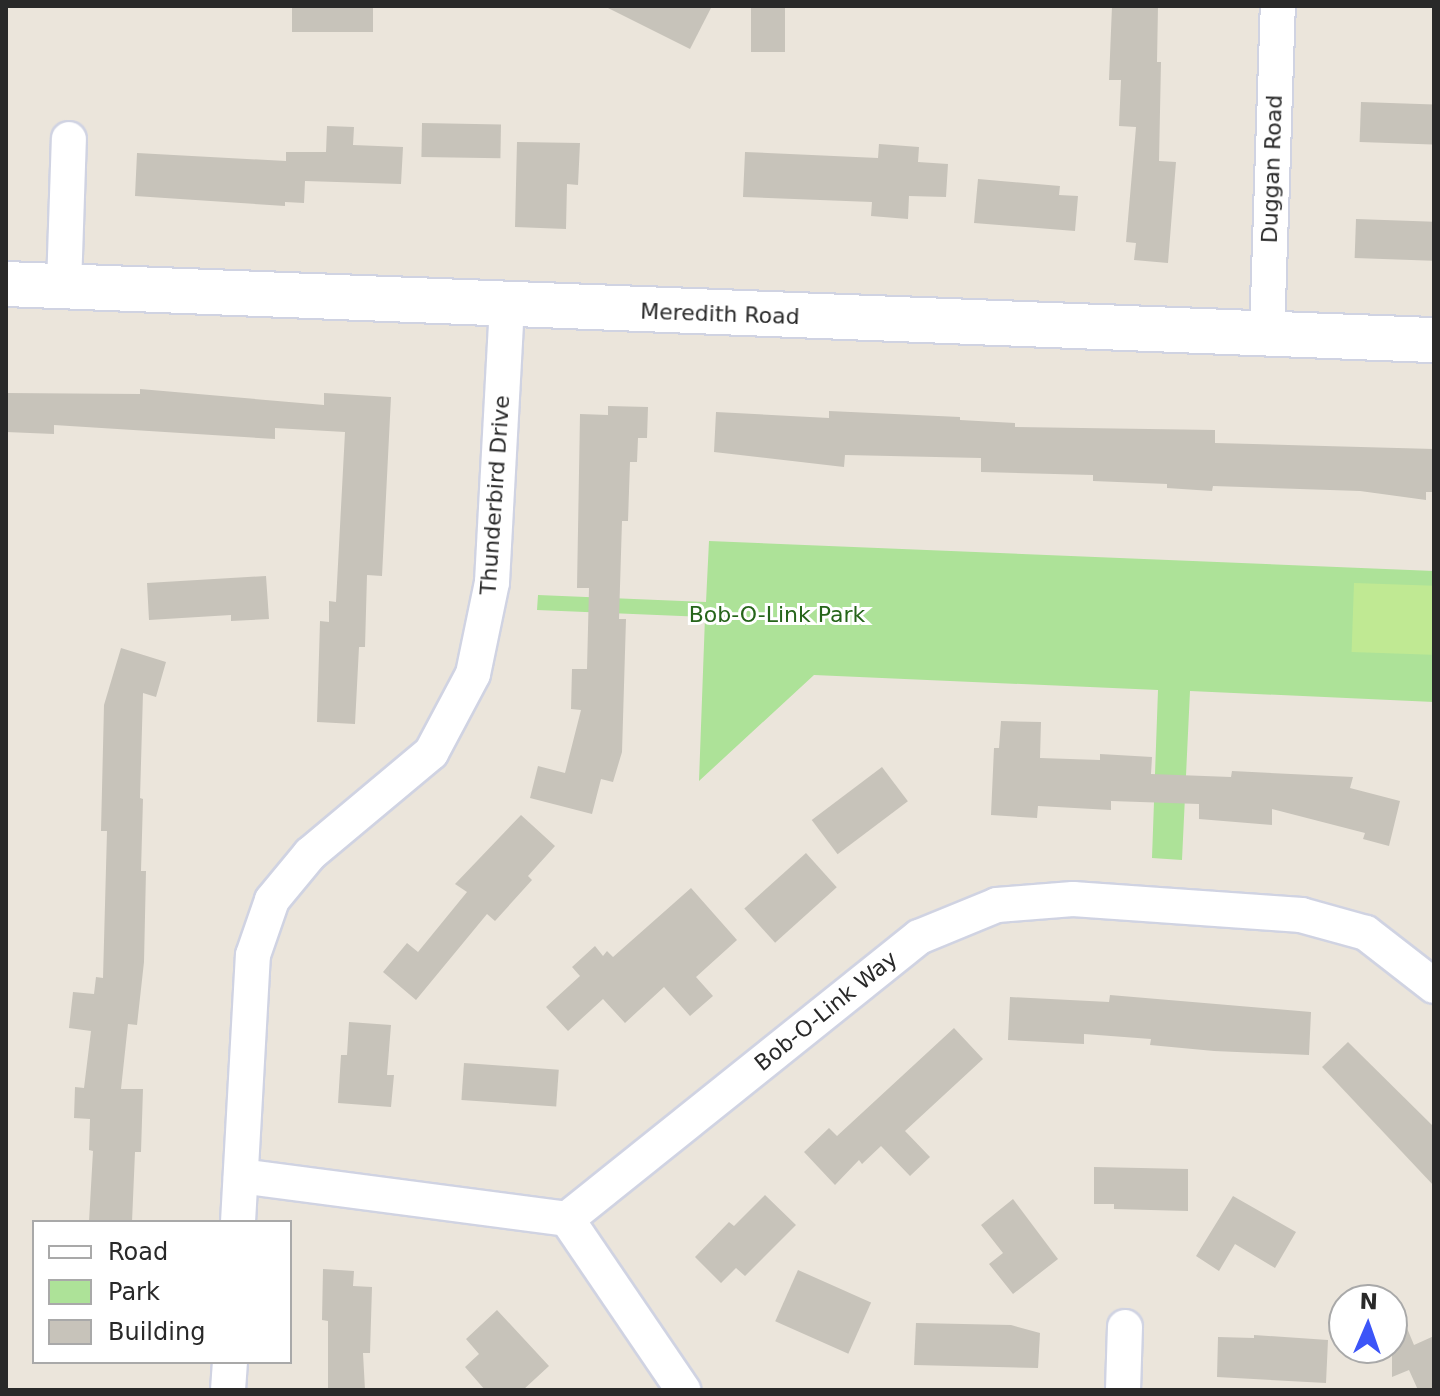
<!DOCTYPE html>
<style>
body{margin:0}
#map{position:relative;width:1440px;height:1396px;overflow:hidden;background:#ebe5db;font-family:"DejaVu Sans",sans-serif}
div>[style]{position:absolute}
.green>*{inset:0;background:#ade298}
.pitch>*{inset:0;background:#c0e993;transform-origin:0 0}
.building>*{inset:0;background:#c7c3ba;transform-origin:0 0}
.roads{filter:drop-shadow(2px 0 #d0d3e2) drop-shadow(-2px 0 #d0d3e2) drop-shadow(0 2px #d0d3e2) drop-shadow(0 -2px #d0d3e2)}
.street>*{height:34px;margin:-17px;padding:0 17px;transform-origin:17px;border-radius:17px;background:#fff}
.secondary>*{height:44px;margin:-22px;padding:0 22px;transform-origin:22px;border-radius:22px;background:#fff}
span{translate:-50% -50%;white-space:nowrap;text-align:center;line-height:1.15;-webkit-text-stroke:6px #fff;paint-order:stroke}
.street-label{font-size:22px;color:#292929}
.park-label{font-size:22px;color:#26651a}
.frame{position:absolute;inset:0;border:8px solid #292929;pointer-events:none}
.legend{position:absolute;left:32px;top:1220px;width:260px;height:144px;box-sizing:border-box;background:#fff;border:2px solid #a9a9a9;margin:0;padding:10px 14px;list-style:none;font-size:24px;color:#292929}
.legend li{display:flex;align-items:center;gap:16px;height:40px}
.legend b{width:40px;border:2px solid #a9a9a9}
.north{position:absolute;left:1328px;top:1284px;width:80px;height:80px;box-sizing:border-box;background:#fff;border:2px solid #a9a9a9;border-radius:50%;rotate:2deg;font-size:22px;font-weight:700;line-height:32px;text-align:center;color:#292929}
.north::after{content:'';display:block;margin:auto;width:28px;height:36px;background:#3c55f8;clip-path:polygon(50% 0,100% 100%,50% 72%,0 100%)}
</style>
<div id="map">
<div class="green">
<div style="clip-path:polygon(709px 541px,1434px 571px,1434px 702px,1190px 691px,1182px 860px,1152px 858px,1158px 690px,814px 675px,699px 781px,705px 617px,537px 610px,538px 595px,706px 602px)"></div>
</div>
<div class="pitch">
<div style="left:1354px;top:583px;width:80px;height:69px;rotate:2deg"></div>
</div>
<div class="building">
<div style="left:292px;top:6px;width:81px;height:26px"></div>
<div style="clip-path:polygon(604px 6px,712px 6px,690px 49px)"></div>
<div style="left:751px;top:6px;width:34px;height:46px"></div>
<div style="clip-path:polygon(1112px 6px,1158px 6px,1157px 62px,1161px 62px,1159px 161px,1176px 162px,1168px 263px,1134px 260px,1136px 243px,1126px 242px,1136px 127px,1119px 126px,1121px 80px,1109px 80px)"></div>
<div style="left:1361px;top:102px;width:73px;height:40px;rotate:2deg"></div>
<div style="left:422px;top:123px;width:79px;height:34px;rotate:1deg"></div>
<div style="clip-path:polygon(327px 126px,354px 127px,353px 145px,403px 147px,401px 184px,305px 181px,304px 203px,285px 202px,285px 206px,135px 196px,137px 153px,286px 161px,286px 152px,326px 152px)"></div>
<div style="clip-path:polygon(517px 142px,580px 143px,578px 185px,567px 184px,566px 229px,515px 227px)"></div>
<div style="clip-path:polygon(879px 144px,919px 147px,918px 162px,948px 164px,946px 197px,909px 196px,908px 219px,871px 216px,872px 202px,743px 197px,745px 152px,878px 158px)"></div>
<div style="clip-path:polygon(978px 179px,1060px 186px,1059px 195px,1078px 196px,1075px 231px,974px 223px)"></div>
<div style="left:1356px;top:219px;width:78px;height:39px;rotate:2deg"></div>
<div style="clip-path:polygon(140px 389px,324px 405px,324px 393px,391px 397px,382px 576px,367px 575px,365px 647px,359px 647px,355px 724px,317px 722px,320px 621px,329px 622px,329px 601px,336px 602px,345px 432px,275px 428px,275px 439px,54px 425px,54px 434px,6px 432px,6px 393px,140px 394px)"></div>
<div style="clip-path:polygon(608px 406px,648px 407px,647px 438px,638px 438px,637px 462px,630px 462px,628px 521px,622px 521px,619px 619px,626px 619px,622px 752px,613px 782px,601px 779px,592px 814px,530px 798px,538px 766px,565px 773px,581px 710px,571px 709px,572px 669px,587px 669px,589px 588px,577px 588px,580px 414px,608px 415px)"></div>
<div style="clip-path:polygon(829px 411px,960px 417px,960px 420px,1015px 423px,1015px 427px,1215px 430px,1215px 443px,1434px 449px,1434px 492px,1426px 492px,1426px 500px,1360px 491px,1213px 486px,1212px 491px,1167px 488px,1167px 484px,1093px 481px,1093px 475px,981px 472px,981px 458px,845px 455px,844px 467px,714px 452px,716px 412px,829px 418px)"></div>
<div style="clip-path:polygon(266px 576px,269px 619px,231px 621px,231px 615px,149px 620px,147px 583px)"></div>
<div style="clip-path:polygon(121px 648px,166px 662px,156px 697px,143px 693px,140px 798px,143px 799px,141px 871px,146px 871px,144px 962px,137px 1025px,128px 1024px,121px 1089px,143px 1089px,141px 1152px,135px 1152px,132px 1222px,89px 1222px,93px 1151px,89px 1150px,90px 1119px,74px 1118px,75px 1087px,84px 1088px,91px 1031px,69px 1028px,73px 992px,94px 994px,96px 977px,103px 978px,107px 831px,101px 831px,104px 705px)"></div>
<div style="clip-path:polygon(1001px 721px,1041px 722px,1040px 758px,1100px 760px,1100px 754px,1152px 757px,1151px 774px,1231px 777px,1232px 771px,1353px 777px,1350px 788px,1400px 801px,1389px 846px,1363px 839px,1365px 833px,1272px 809px,1272px 825px,1199px 819px,1199px 804px,1111px 801px,1111px 810px,1038px 806px,1037px 818px,991px 815px,994px 748px,999px 748px)"></div>
<div style="left:882px;top:767px;width:43px;height:88px;rotate:53deg"></div>
<div style="clip-path:polygon(521px 815px,555px 846px,528px 876px,532px 880px,495px 921px,487px 914px,416px 1000px,383px 972px,407px 943px,418px 952px,467px 892px,455px 884px)"></div>
<div style="left:806px;top:853px;width:46px;height:83px;rotate:48deg"></div>
<div style="clip-path:polygon(691px 888px,737px 940px,696px 977px,713px 996px,690px 1016px,664px 987px,625px 1023px,603px 999px,568px 1031px,546px 1007px,580px 976px,572px 967px,595px 946px,603px 956px,607px 951px,613px 957px)"></div>
<div style="clip-path:polygon(1110px 995px,1311px 1012px,1309px 1055px,1214px 1051px,1150px 1045px,1151px 1039px,1084px 1034px,1084px 1044px,1008px 1040px,1010px 997px,1109px 1002px)"></div>
<div style="clip-path:polygon(349px 1022px,391px 1025px,387px 1075px,394px 1075px,391px 1107px,338px 1103px,341px 1055px,347px 1055px)"></div>
<div style="clip-path:polygon(954px 1028px,983px 1059px,905px 1131px,930px 1157px,910px 1176px,881px 1146px,862px 1164px,859px 1160px,835px 1185px,804px 1152px,829px 1128px,837px 1136px)"></div>
<div style="clip-path:polygon(1348px 1042px,1434px 1127px,1434px 1186px,1322px 1067px)"></div>
<div style="left:464px;top:1063px;width:95px;height:37px;rotate:4deg"></div>
<div style="clip-path:polygon(1094px 1167px,1188px 1169px,1188px 1211px,1114px 1209px,1114px 1204px,1094px 1204px)"></div>
<div style="clip-path:polygon(765px 1195px,796px 1225px,745px 1276px,736px 1268px,721px 1283px,695px 1257px,729px 1222px,734px 1226px)"></div>
<div style="clip-path:polygon(1233px 1196px,1296px 1232px,1275px 1268px,1235px 1244px,1219px 1271px,1196px 1256px)"></div>
<div style="clip-path:polygon(1013px 1199px,1058px 1259px,1013px 1294px,989px 1264px,1003px 1253px,981px 1225px)"></div>
<div style="clip-path:polygon(323px 1269px,354px 1271px,353px 1286px,372px 1287px,370px 1353px,363px 1353px,365px 1390px,328px 1390px,328px 1321px,322px 1320px)"></div>
<div style="left:798px;top:1270px;width:80px;height:56px;rotate:24deg"></div>
<div style="clip-path:polygon(1392px 1292px,1414px 1345px,1434px 1336px,1434px 1390px,1418px 1390px,1409px 1370px,1392px 1377px)"></div>
<div style="clip-path:polygon(497px 1310px,549px 1366px,523px 1390px,485px 1390px,465px 1367px,479px 1354px,466px 1339px)"></div>
<div style="clip-path:polygon(916px 1323px,1011px 1325px,1040px 1333px,1038px 1368px,914px 1365px)"></div>
<div style="clip-path:polygon(1254px 1335px,1328px 1340px,1326px 1383px,1217px 1377px,1218px 1337px,1254px 1338px)"></div>
</div>
<div class="roads">
<div class="street">
<div style="left:64px;top:286px;width:147px;rotate:-88.1deg"></div>
<div style="left:1267px;top:333px;width:327px;rotate:-88.1deg"></div>
<div style="left:241px;top:1176px;width:329px;rotate:7.5deg"></div>
<div style="left:567px;top:1219px;width:451px;rotate:-38.7deg"></div>
<div style="left:919px;top:937px;width:84px;rotate:-22.3deg"></div>
<div style="left:997px;top:905px;width:76px;rotate:-4.5deg"></div>
<div style="left:1073px;top:899px;width:229px;rotate:4deg"></div>
<div style="left:1301px;top:915px;width:67px;rotate:15.5deg"></div>
<div style="left:1366px;top:933px;width:86px;rotate:37.9deg"></div>
<div style="left:567px;top:1219px;width:207px;rotate:55.8deg"></div>
<div style="left:238px;top:1222px;width:267px;rotate:-86.8deg"></div>
<div style="left:253px;top:955px;width:58px;rotate:-70.9deg"></div>
<div style="left:272px;top:900px;width:60px;rotate:-50.4deg"></div>
<div style="left:310px;top:854px;width:158px;rotate:-39.9deg"></div>
<div style="left:431px;top:753px;width:89px;rotate:-62deg"></div>
<div style="left:473px;top:674px;width:94px;rotate:-78.3deg"></div>
<div style="left:492px;top:582px;width:276px;rotate:-86.9deg"></div>
<div style="left:228px;top:1390px;width:28px;rotate:-86deg"></div>
<div style="left:1123px;top:1390px;width:63px;rotate:-88.2deg"></div>
</div>
<div class="secondary">
<div style="left:6px;top:284px;width:1429px;rotate:2.25deg"></div>
</div>
</div>
<div class="street-label">
<span style="left:1272px;top:169px;rotate:-88deg">Duggan Road</span>
<span style="left:720px;top:314px;rotate:2deg">Meredith Road</span>
<span style="left:495px;top:495px;rotate:-86deg">Thunderbird Drive</span>
<span style="left:826px;top:1011px;rotate:-39deg">Bob-O-Link Way</span>
</div>
<div class="park-label">
<span style="left:777px;top:615px">Bob-O-Link Park</span>
</div>
<div class="frame"></div>
<ul class="legend">
<li><b style="height:10px;background:#fff"></b>Road</li>
<li><b style="height:22px;background:#ade298"></b>Park</li>
<li><b style="height:22px;background:#c7c3ba"></b>Building</li>
</ul>
<div class="north">N</div>
</div>
